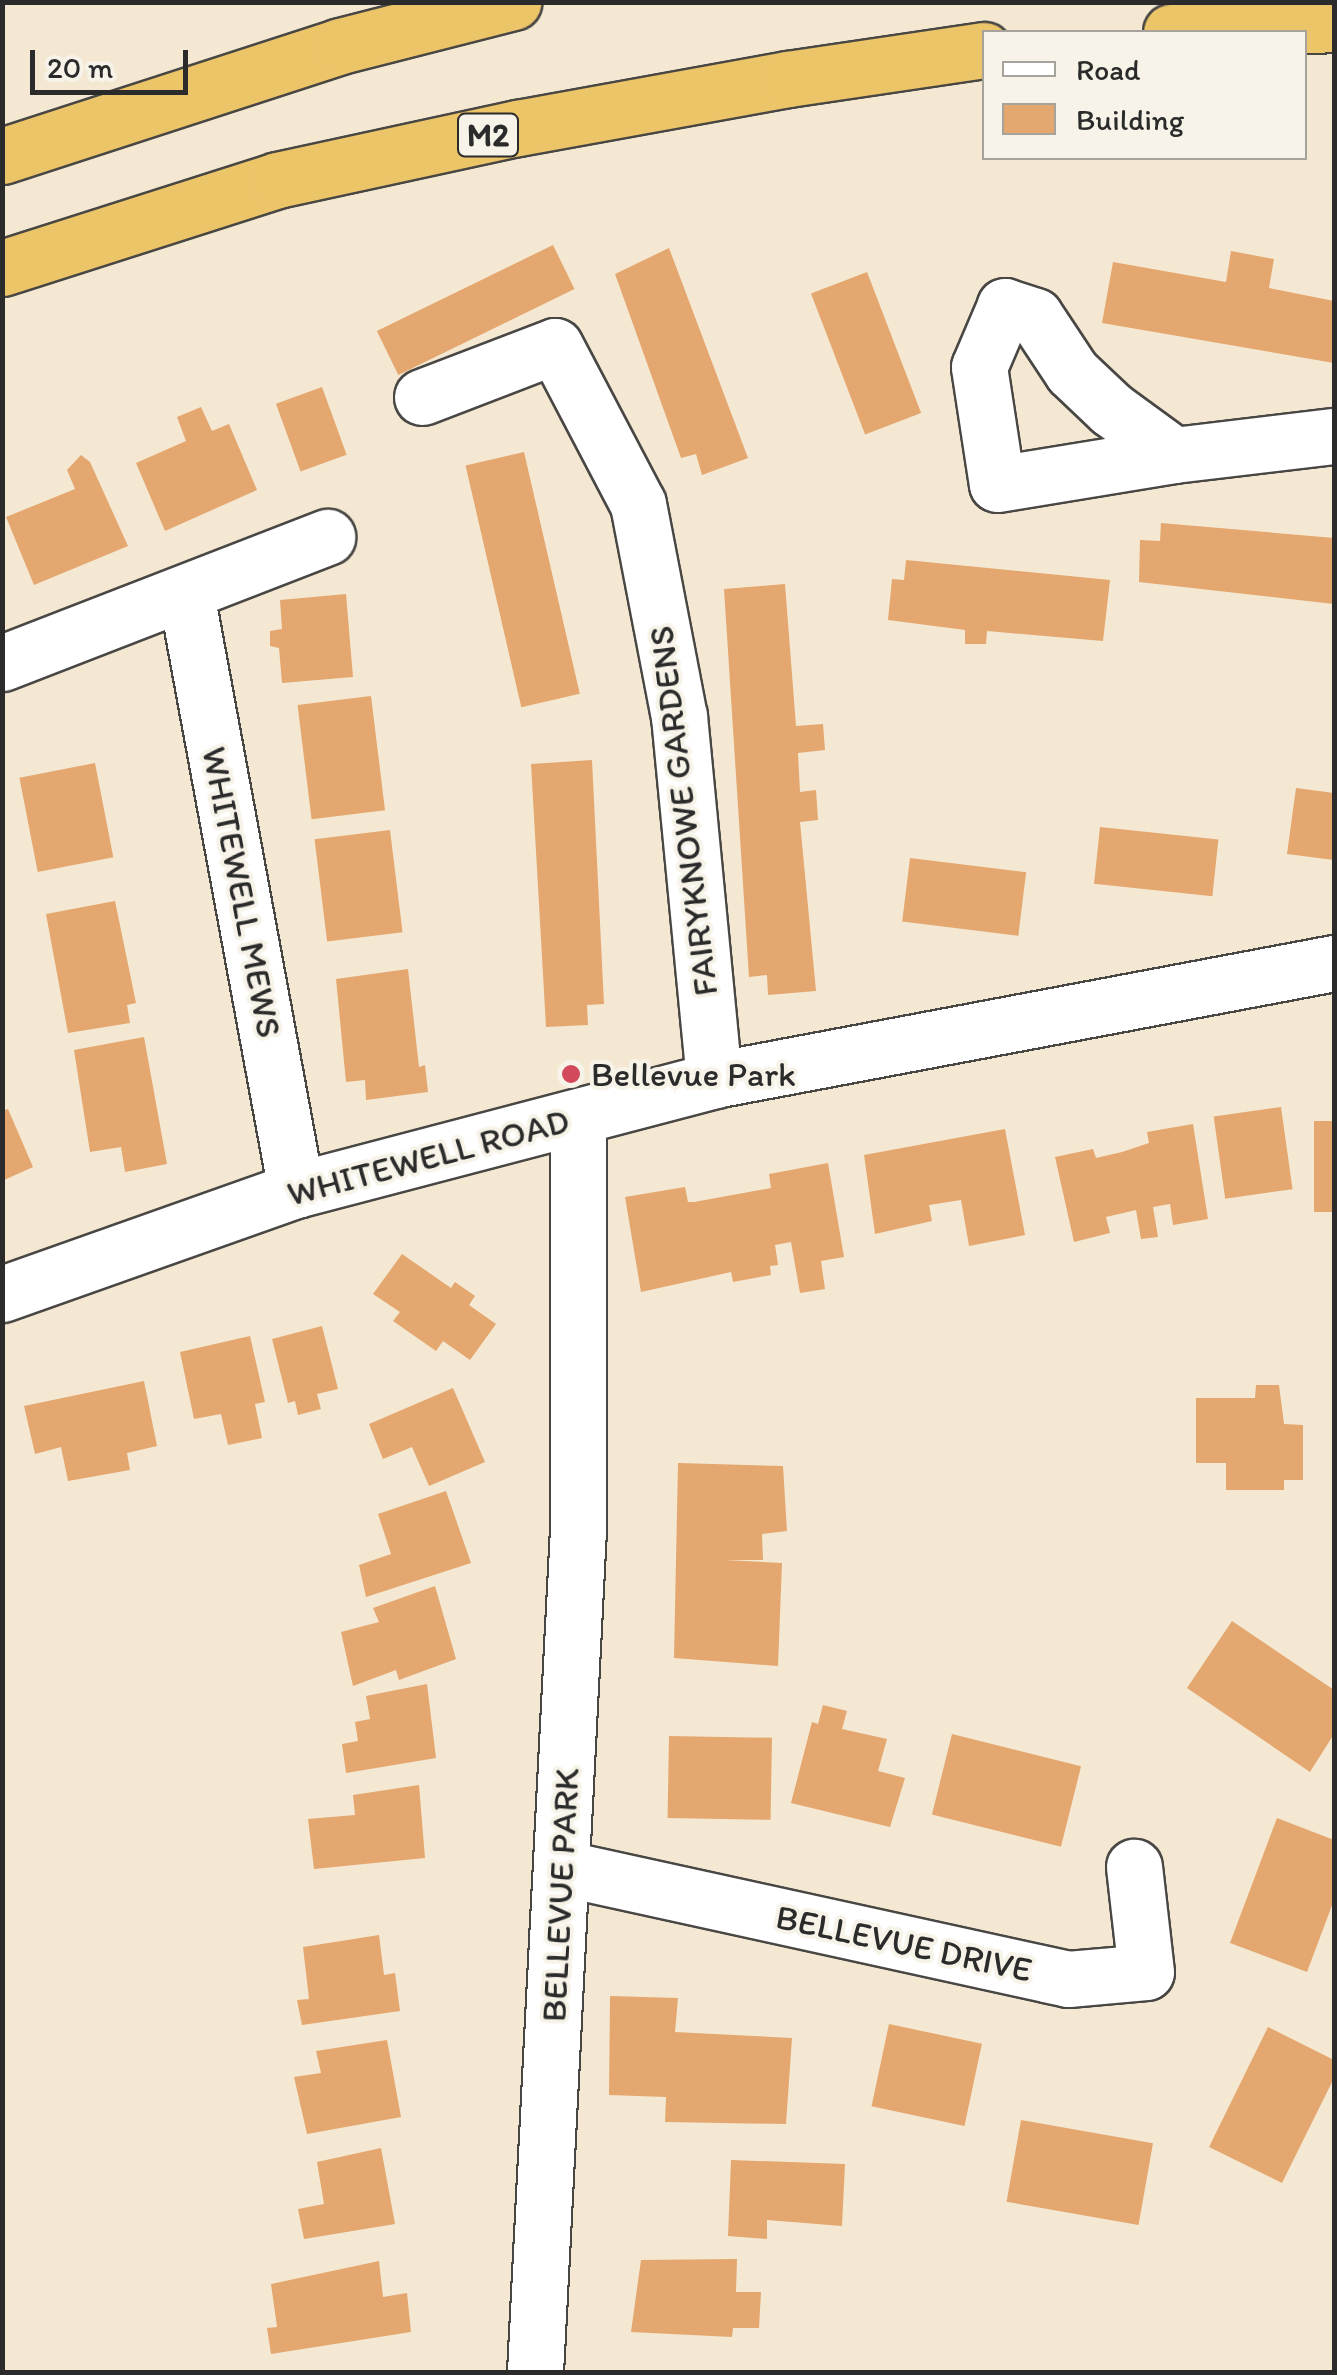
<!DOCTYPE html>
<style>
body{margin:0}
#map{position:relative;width:1337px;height:2375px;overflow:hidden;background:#f4e8d2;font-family:Itim,sans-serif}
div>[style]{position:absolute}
.building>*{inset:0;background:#e4a76f;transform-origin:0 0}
.roads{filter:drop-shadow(2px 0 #494744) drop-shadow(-2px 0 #494744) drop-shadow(0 2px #494744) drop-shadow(0 -2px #494744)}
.minor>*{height:55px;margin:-27.5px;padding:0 27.5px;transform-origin:27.5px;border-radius:27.5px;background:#fff}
.highway>*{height:55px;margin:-27.5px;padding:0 27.5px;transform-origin:27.5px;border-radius:27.5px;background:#ecc569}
.dots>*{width:28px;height:28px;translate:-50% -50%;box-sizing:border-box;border:5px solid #f7f3e8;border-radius:50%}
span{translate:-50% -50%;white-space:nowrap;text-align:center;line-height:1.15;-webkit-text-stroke:8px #f7f3e8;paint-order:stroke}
.shield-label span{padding:2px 8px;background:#f7f3e8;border:2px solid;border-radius:8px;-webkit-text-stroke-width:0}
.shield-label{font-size:32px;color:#2b2b2b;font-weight:700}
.street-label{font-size:35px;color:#2b2b2b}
.poi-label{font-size:35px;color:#2b2b2b}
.left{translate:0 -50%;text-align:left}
.frame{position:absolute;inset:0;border:5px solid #2b2b2b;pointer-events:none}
.legend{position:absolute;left:982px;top:30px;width:325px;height:130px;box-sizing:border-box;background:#f7f3e8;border:2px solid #a5a39c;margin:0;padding:12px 18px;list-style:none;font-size:30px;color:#2b2b2b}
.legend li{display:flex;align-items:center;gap:20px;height:50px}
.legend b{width:50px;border:2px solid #a5a39c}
.scale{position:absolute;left:30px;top:50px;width:158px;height:45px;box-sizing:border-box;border:5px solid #2b2b2b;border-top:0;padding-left:12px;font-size:30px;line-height:35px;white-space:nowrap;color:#2b2b2b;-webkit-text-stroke:8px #f7f3e8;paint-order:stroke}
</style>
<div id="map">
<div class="building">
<div style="left:553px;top:245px;width:49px;height:196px;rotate:64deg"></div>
<div style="clip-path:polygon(669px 248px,748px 458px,702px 475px,696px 454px,681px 458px,615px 274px)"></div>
<div style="clip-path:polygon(1231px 251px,1274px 259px,1269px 288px,1334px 301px,1334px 363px,1102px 323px,1113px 262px,1226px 282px)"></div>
<div style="left:867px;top:272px;width:151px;height:60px;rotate:69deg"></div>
<div style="left:322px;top:387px;width:72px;height:49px;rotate:70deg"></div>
<div style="clip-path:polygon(201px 407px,212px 431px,229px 424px,257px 490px,165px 531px,136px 463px,186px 441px,177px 417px)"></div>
<div style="left:524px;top:452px;width:248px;height:60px;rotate:77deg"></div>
<div style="clip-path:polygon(81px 455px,90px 462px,128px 546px,34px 585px,6px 517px,75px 489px,67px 470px)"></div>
<div style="clip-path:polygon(1161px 523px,1334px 538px,1334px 604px,1139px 582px,1140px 540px,1160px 541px)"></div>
<div style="clip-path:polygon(906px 560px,1110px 580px,1103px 641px,987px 631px,986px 644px,965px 644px,965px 630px,888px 620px,892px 579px,904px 580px)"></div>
<div style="clip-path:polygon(785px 584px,796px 726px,823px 724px,825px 750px,798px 753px,800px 792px,816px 790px,818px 820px,800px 822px,816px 991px,768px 995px,767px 975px,749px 977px,724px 589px)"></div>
<div style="clip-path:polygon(346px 594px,353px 677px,282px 683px,279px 648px,270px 646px,270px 631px,282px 629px,280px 600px)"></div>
<div style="left:371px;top:696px;width:115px;height:74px;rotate:83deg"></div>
<div style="clip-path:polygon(592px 760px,604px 1004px,587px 1005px,588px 1025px,546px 1027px,531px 764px)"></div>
<div style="left:95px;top:763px;width:96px;height:77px;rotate:79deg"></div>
<div style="clip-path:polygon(1296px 788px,1334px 793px,1334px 860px,1287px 854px)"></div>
<div style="left:1100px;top:827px;width:119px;height:57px;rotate:6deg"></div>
<div style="left:390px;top:830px;width:103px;height:76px;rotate:83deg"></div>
<div style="left:910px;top:858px;width:117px;height:64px;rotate:7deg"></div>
<div style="clip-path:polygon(115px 901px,136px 1003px,127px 1005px,130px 1023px,68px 1033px,46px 914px)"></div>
<div style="clip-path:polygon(408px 969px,419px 1067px,425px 1065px,428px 1092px,366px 1100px,365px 1080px,346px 1082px,336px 979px)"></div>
<div style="clip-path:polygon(144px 1037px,167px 1164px,125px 1172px,121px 1147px,90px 1152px,74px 1050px)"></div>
<div style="left:1281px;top:1107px;width:83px;height:68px;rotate:82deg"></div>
<div style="clip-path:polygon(8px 1109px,33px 1167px,2px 1181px,2px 1111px)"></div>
<div style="left:1314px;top:1121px;width:20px;height:91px"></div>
<div style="clip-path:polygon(1193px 1124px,1208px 1219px,1173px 1225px,1170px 1204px,1153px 1207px,1158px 1237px,1141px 1239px,1136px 1210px,1106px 1217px,1110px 1233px,1074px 1242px,1055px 1157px,1093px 1149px,1096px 1158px,1122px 1152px,1149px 1143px,1147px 1132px)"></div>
<div style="clip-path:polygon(1005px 1129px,1025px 1235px,969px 1246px,961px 1200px,929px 1205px,932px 1221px,875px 1234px,864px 1155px)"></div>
<div style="clip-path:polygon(828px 1163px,844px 1257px,821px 1261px,825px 1289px,800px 1293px,791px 1242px,775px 1245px,778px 1265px,770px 1266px,771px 1275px,733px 1282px,731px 1272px,641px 1292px,625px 1197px,685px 1187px,688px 1202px,694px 1202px,766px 1189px,771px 1188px,769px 1174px)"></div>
<div style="clip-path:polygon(402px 1254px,451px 1288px,455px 1282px,475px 1296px,469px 1305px,496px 1324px,470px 1360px,443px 1341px,436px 1351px,393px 1321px,400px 1312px,373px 1294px)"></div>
<div style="clip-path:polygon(322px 1326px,338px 1389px,317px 1394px,321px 1409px,298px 1415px,295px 1401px,288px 1403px,272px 1339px)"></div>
<div style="clip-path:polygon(250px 1336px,265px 1402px,255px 1404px,262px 1438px,228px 1445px,221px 1414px,194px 1419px,180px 1352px)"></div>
<div style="clip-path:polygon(144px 1381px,157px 1446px,127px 1453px,130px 1470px,68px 1481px,61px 1447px,35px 1454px,24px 1406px)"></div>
<div style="clip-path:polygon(1256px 1385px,1279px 1385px,1284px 1424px,1303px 1425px,1303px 1480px,1284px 1480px,1284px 1490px,1226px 1490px,1226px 1463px,1196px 1463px,1196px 1398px,1255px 1398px)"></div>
<div style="clip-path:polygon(453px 1388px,485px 1462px,429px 1486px,412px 1447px,383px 1459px,369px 1424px)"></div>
<div style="clip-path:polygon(678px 1463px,783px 1466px,787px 1531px,762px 1534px,763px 1560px,725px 1560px,782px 1563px,778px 1666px,674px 1658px)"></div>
<div style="clip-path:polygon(446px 1491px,471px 1563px,366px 1597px,359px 1565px,391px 1554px,378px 1514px)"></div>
<div style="clip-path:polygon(435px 1586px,456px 1659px,399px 1680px,396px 1670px,353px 1686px,341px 1632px,379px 1622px,373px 1608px)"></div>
<div style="clip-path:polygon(1232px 1621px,1334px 1690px,1334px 1734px,1310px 1772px,1187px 1688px)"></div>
<div style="clip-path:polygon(427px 1684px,436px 1758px,346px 1773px,342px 1744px,358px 1741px,355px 1722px,370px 1719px,366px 1696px)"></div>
<div style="clip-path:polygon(823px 1705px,847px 1711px,842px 1729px,887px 1739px,878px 1771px,905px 1778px,890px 1827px,791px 1803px,812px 1722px,818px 1724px)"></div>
<div style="left:952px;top:1734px;width:133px;height:83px;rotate:14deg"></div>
<div style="left:669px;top:1736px;width:103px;height:82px;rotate:1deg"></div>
<div style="clip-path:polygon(419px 1785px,425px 1858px,314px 1869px,308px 1819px,355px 1815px,353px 1795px)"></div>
<div style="clip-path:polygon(1277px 1818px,1334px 1840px,1334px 1900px,1307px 1972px,1230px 1943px)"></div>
<div style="clip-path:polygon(379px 1935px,384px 1975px,395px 1973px,400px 2011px,302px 2025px,297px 2000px,309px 1999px,303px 1947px)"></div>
<div style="clip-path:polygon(610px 1996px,678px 1998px,675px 2032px,792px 2038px,786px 2124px,665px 2122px,666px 2097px,609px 2095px)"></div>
<div style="left:889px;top:2024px;width:95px;height:84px;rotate:12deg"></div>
<div style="clip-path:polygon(1268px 2027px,1334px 2060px,1334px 2078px,1282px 2183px,1209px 2147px)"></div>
<div style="clip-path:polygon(387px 2040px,401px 2117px,307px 2134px,294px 2077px,321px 2073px,316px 2051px)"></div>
<div style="left:1021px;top:2120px;width:134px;height:83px;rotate:10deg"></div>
<div style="clip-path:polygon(381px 2148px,395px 2224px,304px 2239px,298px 2209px,324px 2204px,317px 2162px)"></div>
<div style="clip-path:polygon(731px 2160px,845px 2164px,842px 2226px,767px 2220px,767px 2239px,728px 2236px)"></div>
<div style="clip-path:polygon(737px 2259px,736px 2292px,761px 2292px,759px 2328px,733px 2328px,732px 2337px,631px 2332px,641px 2260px)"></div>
<div style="clip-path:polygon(379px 2261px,383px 2297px,407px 2293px,411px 2332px,271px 2354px,267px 2328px,277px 2327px,271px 2284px)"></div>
</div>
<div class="roads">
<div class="minor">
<div style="left:422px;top:397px;width:142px;rotate:-21deg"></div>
<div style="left:555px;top:346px;width:178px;rotate:62.3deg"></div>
<div style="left:638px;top:504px;width:216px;rotate:79.1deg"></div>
<div style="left:679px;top:716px;width:366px;rotate:84.5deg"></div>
<div style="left:1174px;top:455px;width:78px;rotate:-143.9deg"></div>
<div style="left:1111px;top:409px;width:54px;rotate:-136.5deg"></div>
<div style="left:1072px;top:372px;width:67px;rotate:-123.5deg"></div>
<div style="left:1035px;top:316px;width:32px;rotate:-162deg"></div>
<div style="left:1005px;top:306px;width:66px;rotate:113.1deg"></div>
<div style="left:979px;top:367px;width:118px;rotate:81.3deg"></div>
<div style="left:997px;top:484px;width:179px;rotate:-9.3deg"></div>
<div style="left:1174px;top:455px;width:161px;rotate:-6.8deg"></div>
<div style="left:186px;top:594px;width:606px;rotate:79.54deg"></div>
<div style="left:2px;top:663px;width:349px;rotate:-21.2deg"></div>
<div style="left:2px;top:1294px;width:312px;rotate:-19.5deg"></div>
<div style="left:296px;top:1190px;width:432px;rotate:-14.7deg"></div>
<div style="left:714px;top:1080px;width:631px;rotate:-10.69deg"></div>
<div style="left:562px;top:1868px;width:518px;rotate:12.37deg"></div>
<div style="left:1068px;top:1979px;width:78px;rotate:-5.1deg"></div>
<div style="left:1146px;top:1972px;width:106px;rotate:-96.5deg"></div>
<div style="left:535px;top:2372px;width:843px;rotate:-87.08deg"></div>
<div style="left:578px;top:1530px;width:413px;rotate:-90deg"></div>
</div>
<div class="highway">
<div style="left:1171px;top:32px;width:163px;rotate:-2.8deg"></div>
<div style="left:2px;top:156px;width:355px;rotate:-18deg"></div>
<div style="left:340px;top:46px;width:179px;rotate:-14.3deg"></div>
<div style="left:2px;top:268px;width:289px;rotate:-17.7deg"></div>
<div style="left:277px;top:180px;width:247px;rotate:-12.2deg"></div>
<div style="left:518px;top:128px;width:274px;rotate:-10.3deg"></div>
<div style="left:788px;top:79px;width:198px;rotate:-8.4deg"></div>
</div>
</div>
<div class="dots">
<div style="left:571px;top:1074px;background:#d1495b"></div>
</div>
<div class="shield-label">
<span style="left:488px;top:135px">M2</span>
</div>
<div class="street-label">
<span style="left:683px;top:811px;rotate:-97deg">FAIRYKNOWE GARDENS</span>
<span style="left:242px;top:892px;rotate:79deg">WHITEWELL MEWS</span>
<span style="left:428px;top:1157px;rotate:-15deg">WHITEWELL ROAD</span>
<span style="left:560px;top:1895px;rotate:-87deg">BELLEVUE PARK</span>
<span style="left:904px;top:1943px;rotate:12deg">BELLEVUE DRIVE</span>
</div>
<div class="poi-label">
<span class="left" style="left:591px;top:1074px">Bellevue Park</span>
</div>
<div class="frame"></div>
<ul class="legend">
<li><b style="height:12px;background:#fff"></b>Road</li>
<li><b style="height:28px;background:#e4a76f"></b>Building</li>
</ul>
<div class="scale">20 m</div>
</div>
